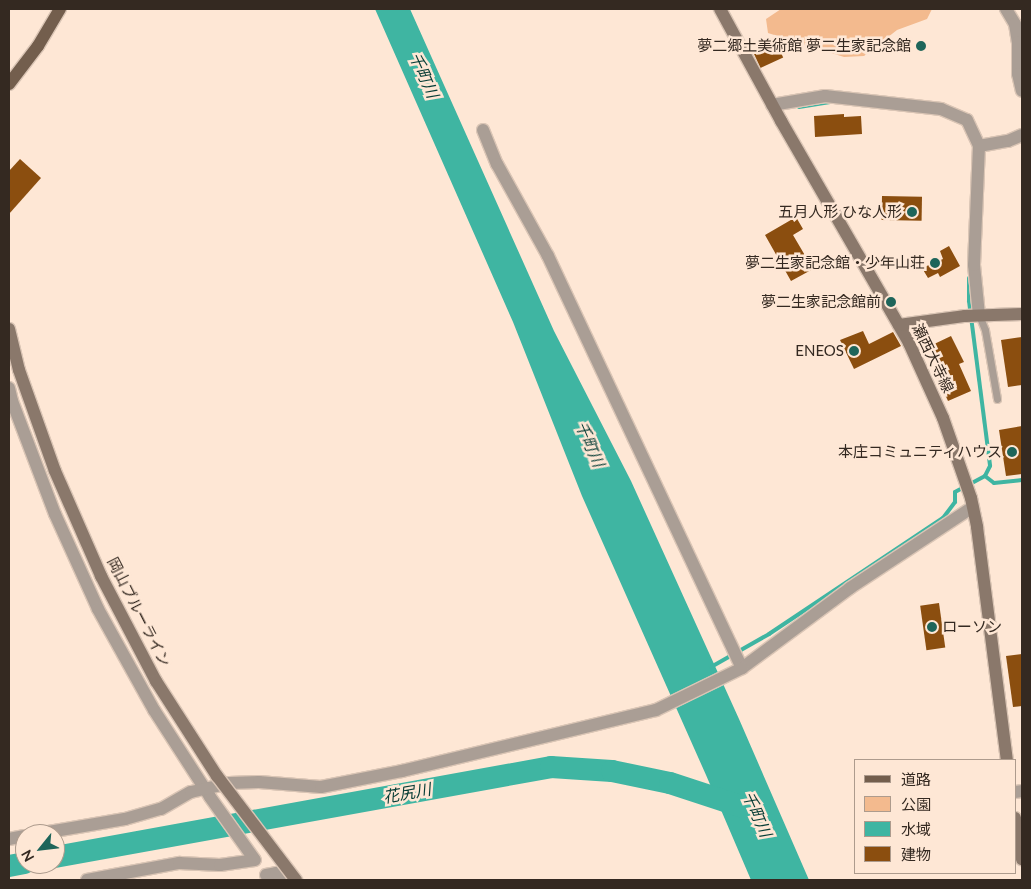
<!DOCTYPE html>
<meta charset="utf-8">
<style>
body{margin:0}
#map{position:relative;width:1031px;height:889px;overflow:hidden;background:#fee7d5;font-family:Lato,"Noto Sans JP",sans-serif}
div>[style]{position:absolute}
.green>*{inset:0;background:#f3ba8e}
.water>*{inset:0;background:#3fb5a2}
.stream>*{height:4px;margin:-2px;padding:0 2px;transform-origin:2px;border-radius:2px;background:#3fb5a2}
.river>*{height:22px;margin:-11px;padding:0 11px;transform-origin:11px;border-radius:11px;background:#3fb5a2}
.building>*{inset:0;background:#8b4e0f;transform-origin:0 0}
.roads{filter:drop-shadow(1px 0 #dac5b5) drop-shadow(-1px 0 #dac5b5) drop-shadow(0 1px #dac5b5) drop-shadow(0 -1px #dac5b5)}
.service>*{height:7px;margin:-3.5px;padding:0 3.5px;transform-origin:3.5px;border-radius:3.5px;background:#aa9e95}
.minor>*{height:12px;margin:-6px;padding:0 6px;transform-origin:6px;border-radius:6px;background:#aa9e95}
.secondary>*{height:12px;margin:-6px;padding:0 6px;transform-origin:6px;border-radius:6px;background:#8a786b}
.primary>*{height:12px;margin:-6px;padding:0 6px;transform-origin:6px;border-radius:6px;background:#735e4d}
.bridges{filter:drop-shadow(1px 0 #dac5b5) drop-shadow(-1px 0 #dac5b5) drop-shadow(0 1px #dac5b5) drop-shadow(0 -1px #dac5b5)}
.secondary-bridge>*{height:12px;margin:-6px;padding:0 6px;transform-origin:6px;border-radius:6px;background:#8a786b}
.dots>*{width:14px;height:14px;translate:-50% -50%;box-sizing:border-box;border:2px solid #fee7d5;border-radius:50%}
span{translate:-50% -50%;white-space:nowrap;text-align:center;line-height:1.15;-webkit-text-stroke:5px #fee7d5;paint-order:stroke}
.poi-label{font-size:15px;color:#342921}
.right{translate:-100% -50%;text-align:right}
.left{translate:0 -50%;text-align:left}
.street-label{font-size:15px;color:#342921}
.water-label{font-size:16px;color:#063c35;font-style:italic}
.frame{position:absolute;inset:0;border:10px solid #342921;pointer-events:none}
.legend{position:absolute;left:854px;top:759px;width:162px;height:115px;box-sizing:border-box;background:#fee7d5;border:1px solid #ad9b8d;margin:0;padding:6px 9px;list-style:none;font-size:15px;color:#342921}
.legend li{display:flex;align-items:center;gap:10px;height:25px}
.legend b{width:25px;border:1px solid #ad9b8d}
.north{position:absolute;left:15px;top:824px;width:50px;height:50px;box-sizing:border-box;background:#fee7d5;border:1px solid #ad9b8d;border-radius:50%;rotate:241deg;font-size:14px;font-weight:700;line-height:20px;text-align:center;color:#342921}
.north::after{content:'';display:block;margin:auto;width:18px;height:22px;background:#1e655a;clip-path:polygon(50% 0,100% 100%,50% 72%,0 100%)}
</style>
<div id="map">
<div class="green">
<div style="clip-path:polygon(781px 9px,932px 9px,927px 19px,897px 30px,864px 56px,844px 57px,768px 33px,766px 19px)"></div>
</div>
<div class="water">
<div style="clip-path:polygon(375px 9px,410px 9px,554px 331px,631px 481px,739px 719px,809px 880px,751px 880px,706px 775px,582px 496px,513px 322px)"></div>
</div>
<div class="stream">
<div style="left:799px;top:107px;width:33px;rotate:-9deg"></div>
<div style="left:969px;top:278px;width:23px;rotate:90deg"></div>
<div style="left:969px;top:301px;width:166px;rotate:82.7deg"></div>
<div style="left:990px;top:466px;width:11px;rotate:117deg"></div>
<div style="left:985px;top:476px;width:17px;rotate:152deg"></div>
<div style="left:985px;top:476px;width:11px;rotate:38deg"></div>
<div style="left:994px;top:483px;width:28px;rotate:-6deg"></div>
<div style="left:711px;top:667px;width:67px;rotate:-29.6deg"></div>
<div style="left:769px;top:634px;width:209px;rotate:-33.7deg"></div>
<div style="left:943px;top:518px;width:20px;rotate:-53deg"></div>
<div style="left:955px;top:502px;width:10px;rotate:-90deg"></div>
<div style="left:955px;top:492px;width:10px;rotate:-29deg"></div>
</div>
<div class="river">
<div style="left:55px;top:857px;width:504px;rotate:-10.28deg"></div>
<div style="left:551px;top:767px;width:61px;rotate:3.8deg"></div>
<div style="left:612px;top:771px;width:59px;rotate:11.7deg"></div>
<div style="left:670px;top:783px;width:77px;rotate:18.2deg"></div>
<div style="left:9px;top:866px;width:16px;rotate:-11deg"></div>
</div>
<div class="building">
<div style="left:776px;top:42px;width:17px;height:25px;rotate:65deg"></div>
<div style="clip-path:polygon(844px 114px,844px 117px,861px 116px,862px 134px,815px 137px,814px 116px)"></div>
<div style="clip-path:polygon(20px 159px,41px 178px,9px 214px,9px 171px)"></div>
<div style="left:882px;top:196px;width:40px;height:24px;rotate:1deg"></div>
<div style="clip-path:polygon(796px 217px,803px 229px,793px 235px,813px 269px,791px 281px,765px 235px)"></div>
<div style="clip-path:polygon(949px 246px,960px 266px,940px 277px,938px 273px,928px 278px,922px 268px,943px 259px,940px 251px)"></div>
<div style="clip-path:polygon(863px 331px,869px 344px,893px 332px,901px 346px,854px 369px,840px 340px)"></div>
<div style="clip-path:polygon(951px 336px,964px 362px,959px 364px,971px 391px,948px 401px,937px 377px,943px 374px,930px 346px)"></div>
<div style="clip-path:polygon(1022px 337px,1022px 385px,1008px 387px,1001px 340px)"></div>
<div style="clip-path:polygon(1022px 426px,1022px 474px,1006px 476px,999px 430px)"></div>
<div style="left:939px;top:603px;width:45px;height:19px;rotate:82deg"></div>
<div style="clip-path:polygon(1022px 654px,1022px 706px,1013px 707px,1006px 656px)"></div>
</div>
<div class="roads">
<div class="service">
<div style="left:979px;top:315px;width:16px;rotate:68deg"></div>
<div style="left:985px;top:330px;width:70px;rotate:80.1deg"></div>
</div>
<div class="minor">
<div style="left:1006px;top:9px;width:17px;rotate:59deg"></div>
<div style="left:1015px;top:24px;width:18px;rotate:81deg"></div>
<div style="left:1018px;top:42px;width:32px;rotate:90deg"></div>
<div style="left:1018px;top:74px;width:17px;rotate:77deg"></div>
<div style="left:772px;top:105px;width:54px;rotate:-9.6deg"></div>
<div style="left:825px;top:96px;width:117px;rotate:6.4deg"></div>
<div style="left:941px;top:109px;width:28px;rotate:23deg"></div>
<div style="left:967px;top:120px;width:29px;rotate:65deg"></div>
<div style="left:483px;top:130px;width:37px;rotate:68deg"></div>
<div style="left:497px;top:164px;width:105px;rotate:61deg"></div>
<div style="left:548px;top:256px;width:455px;rotate:64.8deg"></div>
<div style="left:742px;top:668px;width:134px;rotate:-36.5deg"></div>
<div style="left:850px;top:588px;width:147px;rotate:-33.4deg"></div>
<div style="left:979px;top:315px;width:50px;rotate:-95.7deg"></div>
<div style="left:974px;top:265px;width:119px;rotate:-87.6deg"></div>
<div style="left:979px;top:146px;width:29px;rotate:-10deg"></div>
<div style="left:1008px;top:141px;width:15px;rotate:-23deg"></div>
<div style="left:9px;top:388px;width:13px;rotate:77deg"></div>
<div style="left:12px;top:401px;width:121px;rotate:69.2deg"></div>
<div style="left:55px;top:514px;width:104px;rotate:65.6deg"></div>
<div style="left:98px;top:609px;width:115px;rotate:61deg"></div>
<div style="left:154px;top:710px;width:103px;rotate:57.2deg"></div>
<div style="left:210px;top:797px;width:77px;rotate:54.5deg"></div>
<div style="left:1015px;top:792px;width:7px;rotate:-8deg"></div>
<div style="left:37px;top:834px;width:89px;rotate:-9.7deg"></div>
<div style="left:125px;top:819px;width:37px;rotate:-16deg"></div>
<div style="left:161px;top:809px;width:34px;rotate:-30deg"></div>
<div style="left:191px;top:792px;width:39px;rotate:-13deg"></div>
<div style="left:229px;top:783px;width:30px;rotate:-2deg"></div>
<div style="left:259px;top:782px;width:62px;rotate:4.6deg"></div>
<div style="left:321px;top:787px;width:83px;rotate:-11.2deg"></div>
<div style="left:402px;top:771px;width:261px;rotate:-13.5deg"></div>
<div style="left:656px;top:710px;width:96px;rotate:-26deg"></div>
<div style="left:9px;top:839px;width:16px;rotate:-11deg"></div>
<div style="left:266px;top:875px;width:10px;rotate:-11deg"></div>
<div style="left:276px;top:873px;width:10px;rotate:45deg"></div>
<div style="left:87px;top:880px;width:94px;rotate:-10.5deg"></div>
<div style="left:179px;top:863px;width:41px;rotate:2.8deg"></div>
<div style="left:220px;top:865px;width:35px;rotate:-8deg"></div>
</div>
<div class="secondary">
<div style="left:720px;top:9px;width:128px;rotate:61.4deg"></div>
<div style="left:781px;top:121px;width:256px;rotate:60deg"></div>
<div style="left:909px;top:343px;width:82px;rotate:65.6deg"></div>
<div style="left:943px;top:418px;width:85px;rotate:70.7deg"></div>
<div style="left:971px;top:498px;width:30px;rotate:78deg"></div>
<div style="left:977px;top:527px;width:235px;rotate:82.7deg"></div>
<div style="left:899px;top:325px;width:67px;rotate:-7.8deg"></div>
<div style="left:965px;top:316px;width:57px;rotate:-2deg"></div>
<div style="left:1015px;top:818px;width:42px;rotate:80.3deg"></div>
</div>
<div class="primary">
<div style="left:9px;top:84px;width:48px;rotate:-52.7deg"></div>
<div style="left:38px;top:46px;width:43px;rotate:-59.3deg"></div>
</div>
</div>
<div class="bridges">
<div class="secondary-bridge">
<div style="left:9px;top:329px;width:42px;rotate:76.3deg"></div>
<div style="left:19px;top:370px;width:107px;rotate:70.4deg"></div>
<div style="left:55px;top:471px;width:115px;rotate:66.3deg"></div>
<div style="left:101px;top:576px;width:119px;rotate:62.4deg"></div>
<div style="left:156px;top:681px;width:113px;rotate:57.3deg"></div>
<div style="left:217px;top:776px;width:131px;rotate:52.8deg"></div>
</div>
</div>
<div class="dots">
<div style="left:921px;top:46px;background:#1e655a"></div>
<div style="left:912px;top:212px;background:#1e655a"></div>
<div style="left:935px;top:263px;background:#1e655a"></div>
<div style="left:891px;top:302px;background:#1e655a"></div>
<div style="left:854px;top:351px;background:#1e655a"></div>
<div style="left:1012px;top:452px;background:#1e655a"></div>
<div style="left:932px;top:627px;background:#1e655a"></div>
</div>
<div class="poi-label">
<span class="right" style="left:911px;top:46px">夢二郷土美術館 夢二生家記念館</span>
<span class="right" style="left:902px;top:212px">五月人形 ひな人形</span>
<span class="right" style="left:925px;top:263px">夢二生家記念館・少年山荘</span>
<span class="right" style="left:881px;top:302px">夢二生家記念館前</span>
<span class="right" style="left:844px;top:351px">ENEOS</span>
<span class="right" style="left:1002px;top:452px">本庄コミュニティハウス</span>
<span class="left" style="left:942px;top:627px">ローソン</span>
</div>
<div class="street-label">
<span style="left:933px;top:358px;rotate:64deg">瀬西大寺線</span>
<span style="left:139px;top:612px;rotate:63deg">岡山ブルーライン</span>
</div>
<div class="water-label">
<span style="left:424px;top:75px;rotate:66deg">千町川</span>
<span style="left:590px;top:444px;rotate:66deg">千町川</span>
<span style="left:407px;top:793px;rotate:-10deg">花尻川</span>
<span style="left:757px;top:814px;rotate:66deg">千町川</span>
</div>
<div class="frame"></div>
<ul class="legend">
<li><b style="height:6px;background:#735e4d"></b>道路</li>
<li><b style="height:14px;background:#f3ba8e"></b>公園</li>
<li><b style="height:14px;background:#3fb5a2"></b>水域</li>
<li><b style="height:14px;background:#8b4e0f"></b>建物</li>
</ul>
<div class="north">N</div>
</div>
